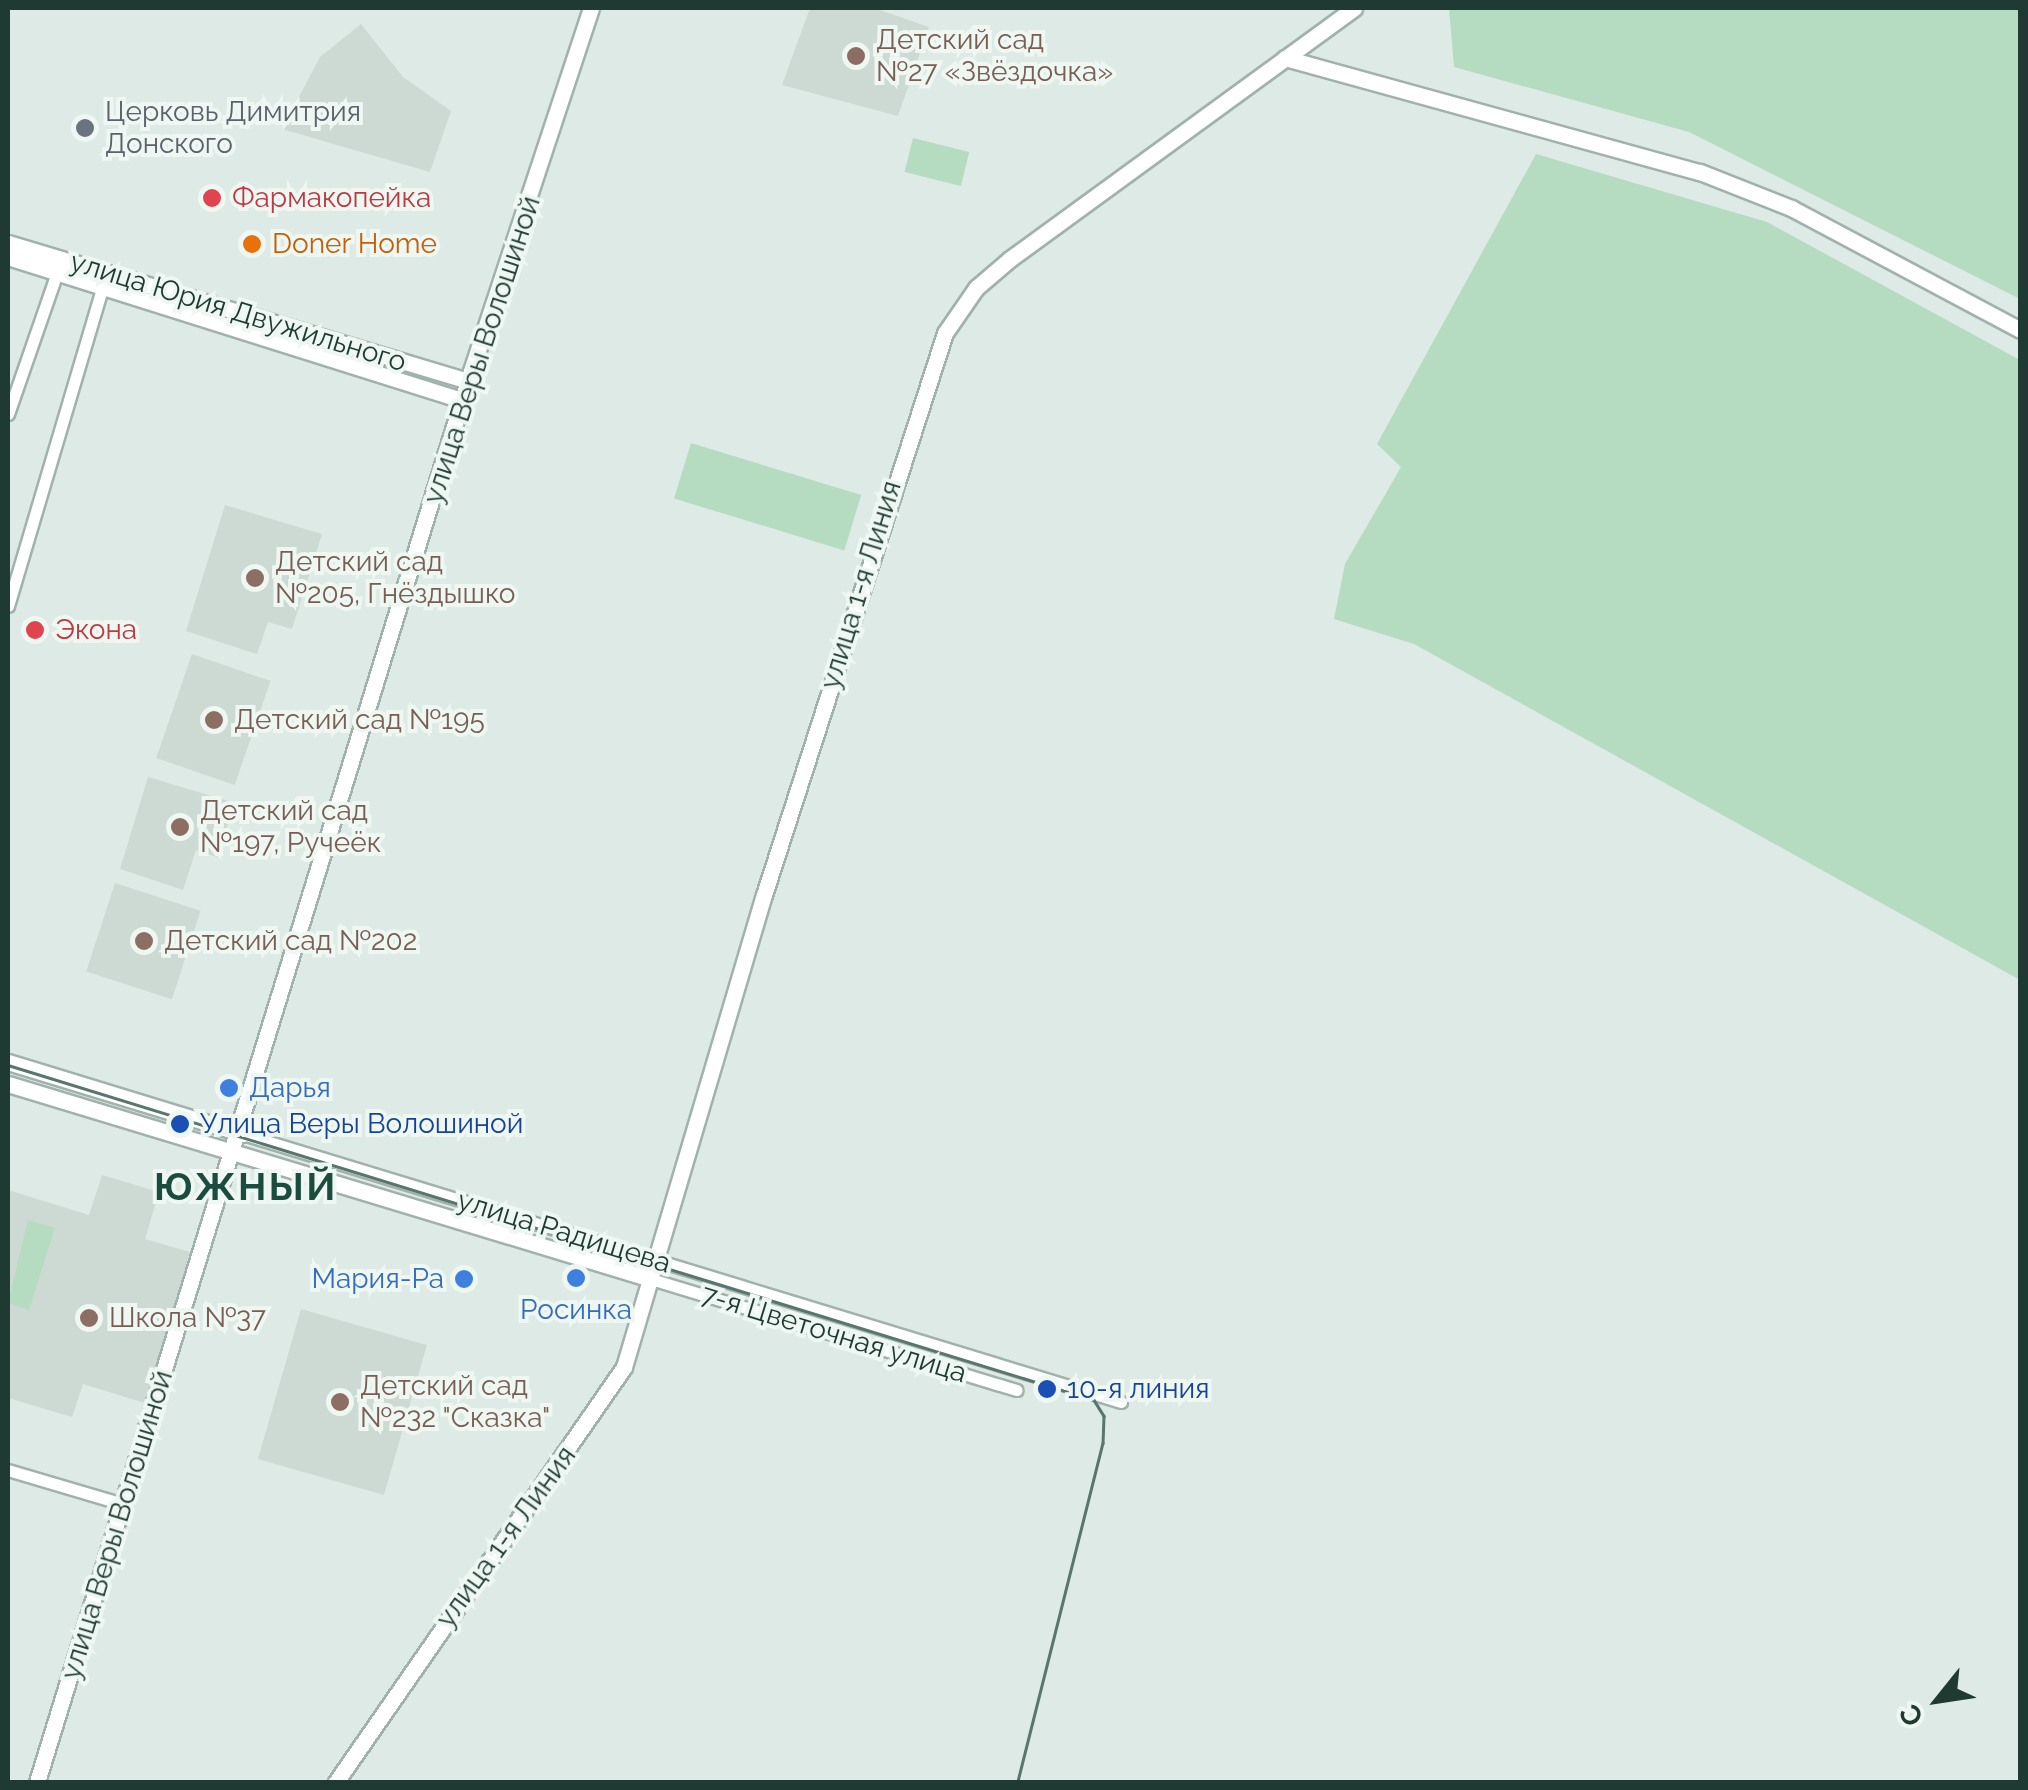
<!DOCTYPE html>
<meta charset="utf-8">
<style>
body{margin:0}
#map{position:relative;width:2028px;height:1790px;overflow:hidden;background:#deeae5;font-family:Raleway,sans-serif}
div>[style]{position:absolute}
.built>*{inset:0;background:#ccdad3;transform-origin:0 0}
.green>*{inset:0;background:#b5dcc0;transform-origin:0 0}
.roads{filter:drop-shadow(2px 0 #a1b2ac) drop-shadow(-2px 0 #a1b2ac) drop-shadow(0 2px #a1b2ac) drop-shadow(0 -2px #a1b2ac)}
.street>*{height:11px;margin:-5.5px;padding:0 5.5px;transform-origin:5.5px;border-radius:5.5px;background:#fff}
.secondary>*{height:15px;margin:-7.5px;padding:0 7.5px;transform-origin:7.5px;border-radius:7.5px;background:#fff}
.tram>*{height:2.5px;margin:-1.25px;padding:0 1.25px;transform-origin:1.25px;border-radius:1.25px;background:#59766e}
.dots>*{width:28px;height:28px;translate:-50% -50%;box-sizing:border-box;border:5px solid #eef7f2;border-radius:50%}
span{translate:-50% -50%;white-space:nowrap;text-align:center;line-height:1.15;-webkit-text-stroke:8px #eef7f2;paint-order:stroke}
.education-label{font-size:28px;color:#785e54}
.left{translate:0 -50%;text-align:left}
.worship-label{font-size:28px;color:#5b616d}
.health-label{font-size:28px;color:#be3a42}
.food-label{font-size:28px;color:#c56008}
.street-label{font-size:28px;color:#1f3a33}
.shop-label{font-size:28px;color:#366cbe}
.right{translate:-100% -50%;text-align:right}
.transit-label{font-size:28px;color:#164399}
.district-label{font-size:38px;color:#1b4c40;font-weight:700;letter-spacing:2.5px}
.frame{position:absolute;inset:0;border:10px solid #1f3a33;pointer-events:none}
.north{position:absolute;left:1888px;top:1650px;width:100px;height:100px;-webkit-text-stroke:8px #eef7f2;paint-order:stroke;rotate:240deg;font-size:28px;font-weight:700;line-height:40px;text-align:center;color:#1f3a33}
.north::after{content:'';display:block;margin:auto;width:35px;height:45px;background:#1f3a33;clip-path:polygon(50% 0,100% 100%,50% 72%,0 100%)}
</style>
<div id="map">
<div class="built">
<div style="clip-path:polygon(810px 8px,874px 8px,929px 27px,898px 116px,782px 85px)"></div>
<div style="clip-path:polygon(361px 24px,403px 77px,451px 111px,430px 172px,282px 129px,320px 57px)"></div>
<div style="clip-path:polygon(225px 505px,322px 534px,292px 629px,268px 622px,257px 654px,186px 631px)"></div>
<div style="left:192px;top:654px;width:83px;height:110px;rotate:19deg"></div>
<div style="clip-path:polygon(148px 777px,235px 803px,217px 857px,196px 850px,183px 890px,120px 869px)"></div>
<div style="left:115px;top:883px;width:90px;height:93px;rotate:18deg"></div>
<div style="clip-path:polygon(102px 1175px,159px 1192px,145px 1239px,190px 1252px,145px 1403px,83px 1384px,72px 1417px,8px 1398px,8px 1190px,89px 1215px)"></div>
<div style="left:301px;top:1309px;width:131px;height:156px;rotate:16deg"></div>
</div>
<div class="green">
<div style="clip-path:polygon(1449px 8px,2020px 8px,2020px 299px,1689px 132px,1454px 67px)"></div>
<div style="left:913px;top:138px;width:58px;height:35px;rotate:14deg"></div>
<div style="clip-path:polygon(1536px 154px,1767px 222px,2020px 360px,2020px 980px,1414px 644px,1334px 619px,1345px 564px,1401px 467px,1377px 444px)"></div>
<div style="left:691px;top:443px;width:178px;height:58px;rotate:17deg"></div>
<div style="clip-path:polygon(28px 1220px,55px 1228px,29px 1310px,8px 1303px)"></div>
</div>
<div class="roads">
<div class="street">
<div style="left:8px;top:414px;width:156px;rotate:-70.9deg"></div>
<div style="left:8px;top:606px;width:332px;rotate:-73.5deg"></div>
<div style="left:243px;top:1134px;width:918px;rotate:16.97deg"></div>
<div style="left:651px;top:1279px;width:382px;rotate:16.9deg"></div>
<div style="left:8px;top:1470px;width:120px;rotate:16.5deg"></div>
</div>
<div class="secondary">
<div style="left:1285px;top:58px;width:430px;rotate:15.4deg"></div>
<div style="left:1700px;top:172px;width:98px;rotate:21.6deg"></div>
<div style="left:1791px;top:208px;width:259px;rotate:28deg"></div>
<div style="left:8px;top:243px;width:480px;rotate:16.7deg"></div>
<div style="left:8px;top:257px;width:476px;rotate:17.5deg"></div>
<div style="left:8px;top:1062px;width:246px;rotate:17deg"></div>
<div style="left:8px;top:1084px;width:672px;rotate:16.87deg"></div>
<div style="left:37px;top:1782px;width:1476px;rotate:-72.9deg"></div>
<div style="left:471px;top:371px;width:382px;rotate:-71.7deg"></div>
<div style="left:336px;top:1782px;width:505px;rotate:-55.24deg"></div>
<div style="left:624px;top:1367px;width:492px;rotate:-73.5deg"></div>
<div style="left:764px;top:895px;width:590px;rotate:-72.15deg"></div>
<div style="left:945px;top:333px;width:55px;rotate:-55.4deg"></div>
<div style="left:976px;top:288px;width:45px;rotate:-40.5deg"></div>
<div style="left:1010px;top:259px;width:426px;rotate:-36.1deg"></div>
</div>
</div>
<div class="tram">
<div style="left:8px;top:1065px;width:1136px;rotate:17.14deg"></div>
<div style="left:1094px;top:1400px;width:19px;rotate:58deg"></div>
<div style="left:1104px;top:1416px;width:27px;rotate:92deg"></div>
<div style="left:1103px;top:1443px;width:349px;rotate:104.1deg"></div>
</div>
<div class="dots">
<div style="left:856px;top:56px;background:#8d6e63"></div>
<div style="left:85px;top:128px;background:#6b7280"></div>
<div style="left:212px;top:198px;background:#e0444e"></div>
<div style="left:252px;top:244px;background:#e8710a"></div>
<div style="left:255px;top:578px;background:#8d6e63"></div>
<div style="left:35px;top:630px;background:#e0444e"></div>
<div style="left:214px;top:720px;background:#8d6e63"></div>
<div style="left:180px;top:827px;background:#8d6e63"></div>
<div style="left:144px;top:941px;background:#8d6e63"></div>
<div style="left:229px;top:1088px;background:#3f7fe0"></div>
<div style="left:180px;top:1124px;background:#1a4fb4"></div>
<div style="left:576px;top:1278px;background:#3f7fe0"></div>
<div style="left:464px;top:1279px;background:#3f7fe0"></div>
<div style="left:89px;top:1318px;background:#8d6e63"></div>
<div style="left:1047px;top:1389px;background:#1a4fb4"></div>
<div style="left:340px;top:1402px;background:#8d6e63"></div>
</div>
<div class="education-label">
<span class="left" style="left:876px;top:56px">Детский сад<br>№27 «Звёздочка»</span>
<span class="left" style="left:275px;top:578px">Детский сад<br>№205, Гнёздышко</span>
<span class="left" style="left:234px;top:720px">Детский сад №195</span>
<span class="left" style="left:200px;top:827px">Детский сад<br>№197, Ручеёк</span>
<span class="left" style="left:164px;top:941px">Детский сад №202</span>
<span class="left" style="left:109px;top:1318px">Школа №37</span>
<span class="left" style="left:360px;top:1402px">Детский сад<br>№232 "Сказка"</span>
</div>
<div class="worship-label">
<span class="left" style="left:105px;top:128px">Церковь Димитрия<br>Донского</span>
</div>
<div class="health-label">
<span class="left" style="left:232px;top:198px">Фармакопейка</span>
<span class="left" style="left:55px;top:630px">Экона</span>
</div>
<div class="food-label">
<span class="left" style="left:272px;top:244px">Doner Home</span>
</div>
<div class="street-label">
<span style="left:238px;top:312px;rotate:17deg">улица Юрия Двужильного</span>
<span style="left:482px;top:350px;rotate:-72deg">улица Веры Волошиной</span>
<span style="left:861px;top:585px;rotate:-73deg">улица 1-я Линия</span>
<span style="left:564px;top:1232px;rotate:17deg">улица Радищева</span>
<span style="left:834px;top:1334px;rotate:17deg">7-я Цветочная улица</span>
<span style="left:117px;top:1525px;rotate:-73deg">улица Веры Волошиной</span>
<span style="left:506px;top:1537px;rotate:-54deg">улица 1-я Линия</span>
</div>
<div class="shop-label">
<span class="left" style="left:249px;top:1088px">Дарья</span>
<span class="right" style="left:444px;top:1279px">Мария-Ра</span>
<span style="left:576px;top:1310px">Росинка</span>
</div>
<div class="transit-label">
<span class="left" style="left:200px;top:1124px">Улица Веры Волошиной</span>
<span class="left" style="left:1067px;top:1389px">10-я линия</span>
</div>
<div class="district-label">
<span style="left:246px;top:1187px">ЮЖНЫЙ</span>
</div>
<div class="frame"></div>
<div class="north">С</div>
</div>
